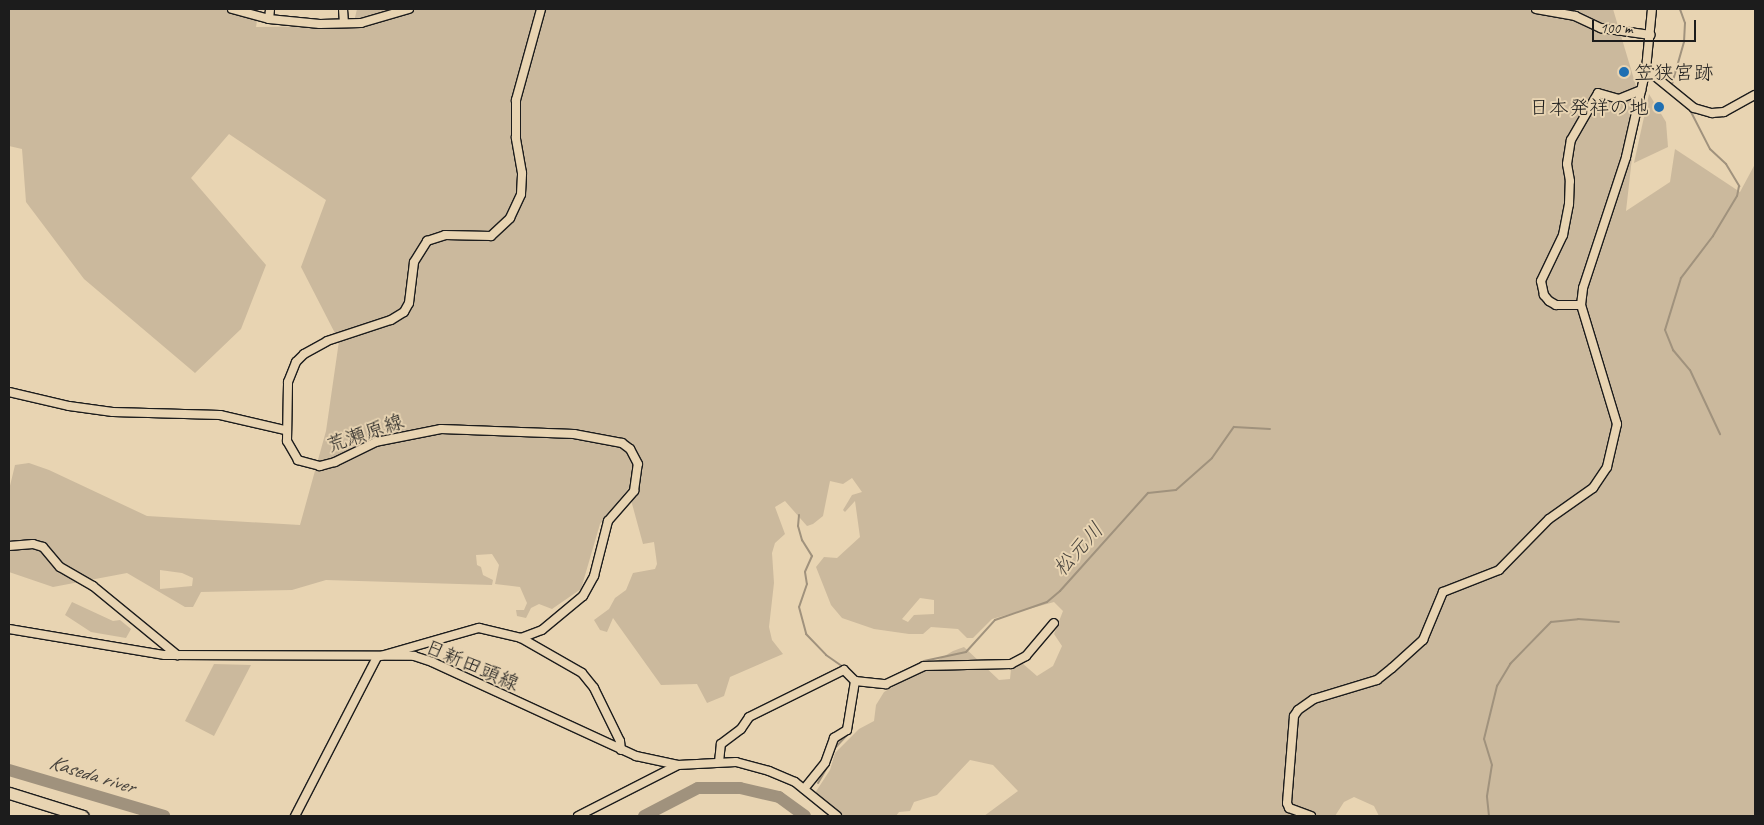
<!DOCTYPE html>
<meta charset="utf-8">
<style>
body{margin:0}
#map{position:relative;width:1764px;height:825px;overflow:hidden;background:#e8d4b2;font-family:Caveat,"Klee One",sans-serif}
div>[style]{position:absolute}
.green>*{inset:0;background:#cbb99d}
.stream>*{height:2px;margin:-1px;padding:0 1px;transform-origin:1px;border-radius:1px;background:#a0927d}
.river>*{height:12px;margin:-6px;padding:0 6px;transform-origin:6px;border-radius:6px;background:#a0927d}
.roads{filter:drop-shadow(1px 0 #1c1c1c) drop-shadow(-1px 0 #1c1c1c) drop-shadow(0 1px #1c1c1c) drop-shadow(0 -1px #1c1c1c)}
.minor>*{height:8px;margin:-4px;padding:0 4px;transform-origin:4px;border-radius:4px;background:#e8d4b2}
.highway>*{height:11px;margin:-5.5px;padding:0 5.5px;transform-origin:5.5px;border-radius:5.5px;background:#e8d4b2}
.dots>*{width:14px;height:14px;translate:-50% -50%;box-sizing:border-box;border:2px solid #e8d4b2;border-radius:50%}
span{translate:-50% -50%;white-space:nowrap;text-align:center;line-height:1.15;-webkit-text-stroke:4px #e8d4b2;paint-order:stroke}
.poi-label{font-size:20px;color:#1c1c1c}
.left{translate:0 -50%;text-align:left}
.right{translate:-100% -50%;text-align:right}
.street-label{font-size:20px;color:#1c1c1c}
.water-label{font-size:21px;color:#4a453e;font-style:italic}
.frame{position:absolute;inset:0;border:10px solid #1c1c1c;pointer-events:none}
.scale{position:absolute;left:1592px;top:20px;width:104px;height:22px;box-sizing:border-box;border:2px solid #1c1c1c;border-top:0;padding-left:6px;font-size:15px;line-height:18px;white-space:nowrap;color:#1c1c1c;-webkit-text-stroke:4px #e8d4b2;paint-order:stroke}
</style>
<div id="map">
<div class="green">
<div style="clip-path:polygon(evenodd,9px 9px,259px 9px,256px 27px,353px 26px,357px 9px,1613px 9px,1639px 96px,1626px 211px,1670px 182px,1675px 149px,1740px 192px,1755px 164px,1755px 816px,1379px 816px,1374px 806px,1354px 797px,1344px 802px,1335px 816px,984px 816px,1018px 791px,993px 765px,970px 760px,937px 795px,914px 802px,910px 811px,899px 812px,896px 816px,840px 816px,815px 793px,830px 770px,835px 753px,859px 729px,874px 721px,876px 705px,884px 692px,953px 651px,964px 647px,999px 680px,1010px 679px,1011px 669px,1022px 663px,1037px 676px,1053px 666px,1062px 646px,1054px 634px,1063px 611px,1054px 602px,992px 619px,973px 638px,967px 638px,958px 629px,931px 627px,923px 634px,909px 634px,874px 629px,842px 618px,831px 605px,816px 567px,824px 557px,837px 558px,860px 537px,855px 501px,845px 512px,843px 510px,852px 495px,862px 492px,852px 478px,843px 484px,830px 481px,823px 516px,813px 524px,807px 526px,785px 501px,775px 507px,785px 534px,775px 543px,772px 553px,774px 583px,769px 627px,772px 640px,783px 654px,730px 677px,724px 696px,707px 703px,697px 684px,661px 685px,613px 618px,607px 632px,600px 630px,594px 620px,609px 609px,615px 598px,626px 590px,633px 573px,655px 569px,657px 564px,654px 542px,643px 544px,628px 489px,600px 524px,581px 589px,552px 609px,539px 604px,531px 608px,526px 618px,517px 616px,516px 610px,524px 610px,527px 603px,520px 587px,495px 584px,499px 565px,492px 554px,476px 555px,477px 565px,481px 567px,483px 575px,493px 580px,492px 585px,326px 580px,292px 590px,201px 592px,193px 607px,185px 607px,127px 573px,53px 587px,9px 572px,9px 490px,15px 465px,29px 463px,49px 470px,147px 516px,300px 525px,326px 431px,339px 341px,301px 267px,326px 200px,229px 134px,191px 178px,266px 265px,241px 329px,195px 373px,84px 279px,26px 202px,22px 149px,9px 146px,9px 9px,160px 570px,182px 573px,193px 578px,192px 586px,160px 589px,160px 570px,9px 9px,920px 598px,934px 600px,934px 614px,914px 615px,908px 622px,902px 619px,920px 598px)"></div>
<div style="clip-path:polygon(1649px 94px,1666px 122px,1668px 147px,1634px 163px)"></div>
<div style="clip-path:polygon(72px 602px,113px 621px,120px 620px,131px 629px,126px 638px,91px 632px,65px 615px)"></div>
<div style="clip-path:polygon(214px 664px,251px 665px,214px 736px,185px 721px)"></div>
</div>
<div class="stream">
<div style="left:1672px;top:84px;width:44px;rotate:-74.1deg"></div>
<div style="left:1684px;top:42px;width:19px;rotate:-87deg"></div>
<div style="left:1685px;top:23px;width:15px;rotate:-110deg"></div>
<div style="left:1673px;top:96px;width:22px;rotate:39deg"></div>
<div style="left:1690px;top:110px;width:44px;rotate:62.9deg"></div>
<div style="left:1710px;top:149px;width:22px;rotate:43deg"></div>
<div style="left:1726px;top:164px;width:26px;rotate:59deg"></div>
<div style="left:1739px;top:186px;width:10px;rotate:101deg"></div>
<div style="left:1737px;top:196px;width:47px;rotate:121deg"></div>
<div style="left:1713px;top:236px;width:53px;rotate:127.3deg"></div>
<div style="left:1681px;top:278px;width:54px;rotate:107.1deg"></div>
<div style="left:1665px;top:330px;width:22px;rotate:68deg"></div>
<div style="left:1673px;top:350px;width:26px;rotate:50deg"></div>
<div style="left:1690px;top:370px;width:71px;rotate:64.9deg"></div>
<div style="left:799px;top:515px;width:11px;rotate:95deg"></div>
<div style="left:798px;top:526px;width:15px;rotate:74deg"></div>
<div style="left:802px;top:540px;width:19px;rotate:58deg"></div>
<div style="left:812px;top:556px;width:17px;rotate:114deg"></div>
<div style="left:805px;top:572px;width:12px;rotate:81deg"></div>
<div style="left:807px;top:584px;width:24px;rotate:109deg"></div>
<div style="left:799px;top:607px;width:28px;rotate:75deg"></div>
<div style="left:806px;top:634px;width:29px;rotate:46deg"></div>
<div style="left:826px;top:655px;width:21px;rotate:35deg"></div>
<div style="left:907px;top:670px;width:19px;rotate:-28deg"></div>
<div style="left:924px;top:661px;width:43px;rotate:-12.1deg"></div>
<div style="left:966px;top:652px;width:43px;rotate:-47.8deg"></div>
<div style="left:995px;top:620px;width:55px;rotate:-19.1deg"></div>
<div style="left:1047px;top:602px;width:17px;rotate:-40deg"></div>
<div style="left:1060px;top:591px;width:132px;rotate:-48.1deg"></div>
<div style="left:1148px;top:493px;width:28px;rotate:-6deg"></div>
<div style="left:1176px;top:490px;width:48px;rotate:-41.6deg"></div>
<div style="left:1212px;top:458px;width:38px;rotate:-55deg"></div>
<div style="left:1234px;top:427px;width:36px;rotate:3deg"></div>
<div style="left:833px;top:750px;width:26px;rotate:-47deg"></div>
<div style="left:851px;top:731px;width:28px;rotate:-82deg"></div>
<div style="left:818px;top:783px;width:22px;rotate:-60deg"></div>
<div style="left:1489px;top:816px;width:20px;rotate:-96deg"></div>
<div style="left:1487px;top:796px;width:31px;rotate:-81deg"></div>
<div style="left:1492px;top:765px;width:27px;rotate:-107deg"></div>
<div style="left:1484px;top:739px;width:55px;rotate:-76.2deg"></div>
<div style="left:1497px;top:686px;width:26px;rotate:-59deg"></div>
<div style="left:1510px;top:664px;width:59px;rotate:-45.7deg"></div>
<div style="left:1551px;top:622px;width:27px;rotate:-6deg"></div>
<div style="left:1578px;top:619px;width:41px;rotate:4.2deg"></div>
</div>
<div class="river">
<div style="left:9px;top:770px;width:162px;rotate:16.5deg"></div>
<div style="left:644px;top:816px;width:61px;rotate:-27.4deg"></div>
<div style="left:698px;top:788px;width:42px"></div>
<div style="left:740px;top:788px;width:40px;rotate:13deg"></div>
<div style="left:779px;top:797px;width:32px;rotate:36deg"></div>
</div>
<div class="roads">
<div class="minor">
<div style="left:232px;top:9px;width:38px;rotate:15deg"></div>
<div style="left:269px;top:19px;width:51px;rotate:5.6deg"></div>
<div style="left:320px;top:24px;width:41px;rotate:-1.4deg"></div>
<div style="left:361px;top:23px;width:50px;rotate:-16.3deg"></div>
<div style="left:343px;top:9px;width:14px;rotate:86deg"></div>
<div style="left:1536px;top:9px;width:40px;rotate:10deg"></div>
<div style="left:1575px;top:16px;width:29px;rotate:25deg"></div>
<div style="left:1601px;top:28px;width:50px;rotate:8deg"></div>
<div style="left:269px;top:19px;width:10px;rotate:-84deg"></div>
<div style="left:1646px;top:69px;width:62px;rotate:39.1deg"></div>
<div style="left:1694px;top:108px;width:19px;rotate:16deg"></div>
<div style="left:1712px;top:113px;width:12px;rotate:-5deg"></div>
<div style="left:1724px;top:112px;width:35px;rotate:-29deg"></div>
<div style="left:1581px;top:305px;width:25px;rotate:180deg"></div>
<div style="left:1556px;top:305px;width:8px;rotate:-150deg"></div>
<div style="left:1549px;top:301px;width:8px;rotate:-130deg"></div>
<div style="left:1544px;top:295px;width:14px;rotate:-102deg"></div>
<div style="left:1541px;top:281px;width:51px;rotate:-64.4deg"></div>
<div style="left:1563px;top:235px;width:32px;rotate:-79deg"></div>
<div style="left:1569px;top:204px;width:23px;rotate:-88deg"></div>
<div style="left:1570px;top:181px;width:17px;rotate:-100deg"></div>
<div style="left:1567px;top:164px;width:24px;rotate:-81deg"></div>
<div style="left:1571px;top:140px;width:54px;rotate:-60.1deg"></div>
<div style="left:1598px;top:93px;width:22px;rotate:16deg"></div>
<div style="left:1619px;top:99px;width:24px;rotate:-22deg"></div>
<div style="left:9px;top:392px;width:62px;rotate:13.1deg"></div>
<div style="left:69px;top:406px;width:44px;rotate:7.8deg"></div>
<div style="left:113px;top:412px;width:107px;rotate:1.6deg"></div>
<div style="left:220px;top:415px;width:67px;rotate:13deg"></div>
<div style="left:9px;top:546px;width:24px;rotate:-5deg"></div>
<div style="left:33px;top:544px;width:10px;rotate:17deg"></div>
<div style="left:43px;top:547px;width:26px;rotate:50deg"></div>
<div style="left:60px;top:567px;width:38px;rotate:30deg"></div>
<div style="left:93px;top:586px;width:109px;rotate:39.4deg"></div>
<div style="left:9px;top:629px;width:158px;rotate:9.5deg"></div>
<div style="left:165px;top:655px;width:249px;rotate:0.2deg"></div>
<div style="left:414px;top:656px;width:19px;rotate:18deg"></div>
<div style="left:432px;top:662px;width:225px;rotate:24.7deg"></div>
<div style="left:636px;top:756px;width:43px;rotate:12.1deg"></div>
<div style="left:678px;top:765px;width:58px;rotate:-3deg"></div>
<div style="left:736px;top:762px;width:34px;rotate:15deg"></div>
<div style="left:769px;top:771px;width:28px;rotate:23deg"></div>
<div style="left:795px;top:782px;width:54px;rotate:39deg"></div>
<div style="left:521px;top:638px;width:70px;rotate:29.8deg"></div>
<div style="left:582px;top:673px;width:19px;rotate:51deg"></div>
<div style="left:594px;top:688px;width:59px;rotate:63.9deg"></div>
<div style="left:620px;top:741px;width:9px;rotate:84deg"></div>
<div style="left:377px;top:657px;width:106px;rotate:-15.9deg"></div>
<div style="left:479px;top:628px;width:43px;rotate:13.4deg"></div>
<div style="left:521px;top:638px;width:22px;rotate:-21deg"></div>
<div style="left:542px;top:630px;width:53px;rotate:-39.7deg"></div>
<div style="left:583px;top:596px;width:23px;rotate:-61deg"></div>
<div style="left:594px;top:576px;width:57px;rotate:-75.7deg"></div>
<div style="left:608px;top:521px;width:40px;rotate:-49deg"></div>
<div style="left:634px;top:491px;width:27px;rotate:-82deg"></div>
<div style="left:638px;top:464px;width:17px;rotate:-118deg"></div>
<div style="left:630px;top:449px;width:10px;rotate:-143deg"></div>
<div style="left:622px;top:443px;width:49px;rotate:-169.4deg"></div>
<div style="left:574px;top:434px;width:133px;rotate:-177.8deg"></div>
<div style="left:441px;top:429px;width:66px;rotate:168.7deg"></div>
<div style="left:376px;top:442px;width:46px;rotate:154deg"></div>
<div style="left:335px;top:462px;width:16px;rotate:165deg"></div>
<div style="left:320px;top:466px;width:23px;rotate:-165deg"></div>
<div style="left:298px;top:460px;width:22px;rotate:-120deg"></div>
<div style="left:287px;top:441px;width:59px;rotate:-89deg"></div>
<div style="left:288px;top:382px;width:22px;rotate:-68deg"></div>
<div style="left:296px;top:362px;width:11px;rotate:-45deg"></div>
<div style="left:304px;top:354px;width:26px;rotate:-29deg"></div>
<div style="left:327px;top:341px;width:67px;rotate:-18.2deg"></div>
<div style="left:391px;top:320px;width:15px;rotate:-32deg"></div>
<div style="left:404px;top:312px;width:10px;rotate:-61deg"></div>
<div style="left:409px;top:303px;width:41px;rotate:-83deg"></div>
<div style="left:414px;top:262px;width:25px;rotate:-58deg"></div>
<div style="left:427px;top:241px;width:19px;rotate:-18deg"></div>
<div style="left:445px;top:235px;width:46px;rotate:1.2deg"></div>
<div style="left:491px;top:236px;width:26px;rotate:-43deg"></div>
<div style="left:510px;top:218px;width:26px;rotate:-65deg"></div>
<div style="left:521px;top:194px;width:21px;rotate:-87deg"></div>
<div style="left:522px;top:173px;width:36px;rotate:-100deg"></div>
<div style="left:516px;top:138px;width:38px;rotate:-90deg"></div>
<div style="left:516px;top:100px;width:94px;rotate:-74.6deg"></div>
<div style="left:719px;top:762px;width:18px;rotate:-84deg"></div>
<div style="left:721px;top:744px;width:25px;rotate:-37deg"></div>
<div style="left:741px;top:729px;width:14px;rotate:-56deg"></div>
<div style="left:749px;top:717px;width:106px;rotate:-26.3deg"></div>
<div style="left:844px;top:670px;width:16px;rotate:45deg"></div>
<div style="left:855px;top:681px;width:31px;rotate:6deg"></div>
<div style="left:886px;top:684px;width:42px;rotate:-25.3deg"></div>
<div style="left:924px;top:666px;width:87px;rotate:-1.3deg"></div>
<div style="left:1011px;top:664px;width:17px;rotate:-28deg"></div>
<div style="left:1026px;top:656px;width:43px;rotate:-49.7deg"></div>
<div style="left:804px;top:789px;width:33px;rotate:-51deg"></div>
<div style="left:825px;top:763px;width:27px;rotate:-70deg"></div>
<div style="left:834px;top:738px;width:15px;rotate:-32deg"></div>
<div style="left:847px;top:730px;width:50px;rotate:-80.7deg"></div>
<div style="left:295px;top:816px;width:179px;rotate:-62.7deg"></div>
<div style="left:578px;top:816px;width:112px;rotate:-27deg"></div>
<div style="left:1311px;top:816px;width:23px;rotate:-160deg"></div>
<div style="left:1289px;top:808px;width:5px;rotate:-112deg"></div>
<div style="left:1287px;top:803px;width:87px;rotate:-85.4deg"></div>
<div style="left:1294px;top:716px;width:7px;rotate:-56deg"></div>
<div style="left:1298px;top:710px;width:19px;rotate:-35deg"></div>
<div style="left:1314px;top:699px;width:66px;rotate:-16.8deg"></div>
<div style="left:1377px;top:680px;width:19px;rotate:-39deg"></div>
<div style="left:1392px;top:668px;width:42px;rotate:-42.1deg"></div>
<div style="left:1423px;top:640px;width:52px;rotate:-67.4deg"></div>
<div style="left:1443px;top:592px;width:60px;rotate:-21.4deg"></div>
<div style="left:1499px;top:570px;width:71px;rotate:-45.6deg"></div>
<div style="left:1549px;top:519px;width:54px;rotate:-35.2deg"></div>
<div style="left:1593px;top:488px;width:25px;rotate:-56deg"></div>
<div style="left:1607px;top:467px;width:44px;rotate:-76.9deg"></div>
<div style="left:1617px;top:424px;width:124px;rotate:-106.8deg"></div>
<div style="left:1581px;top:305px;width:17px;rotate:-83deg"></div>
<div style="left:1583px;top:288px;width:138px;rotate:-71.8deg"></div>
<div style="left:1626px;top:157px;width:90px;rotate:-77.2deg"></div>
<div style="left:1646px;top:69px;width:60px;rotate:-84.3deg"></div>
</div>
<div class="highway">
<div style="left:9px;top:793px;width:77px;rotate:17.3deg"></div>
</div>
</div>
<div class="dots">
<div style="left:1624px;top:72px;background:#1f6fb2"></div>
<div style="left:1659px;top:107px;background:#1f6fb2"></div>
</div>
<div class="poi-label">
<span class="left" style="left:1634px;top:72px">笠狭宮跡</span>
<span class="right" style="left:1649px;top:107px">日本発祥の地</span>
</div>
<div class="street-label">
<span style="left:365px;top:433px;rotate:-19deg">荒瀬原線</span>
<span style="left:472px;top:665px;rotate:23deg">日新田頭線</span>
</div>
<div class="water-label">
<span style="left:1078px;top:549px;rotate:-48deg">松元川</span>
<span style="left:92px;top:774px;rotate:17deg">Kaseda river</span>
</div>
<div class="frame"></div>
<div class="scale">100 m</div>
</div>
